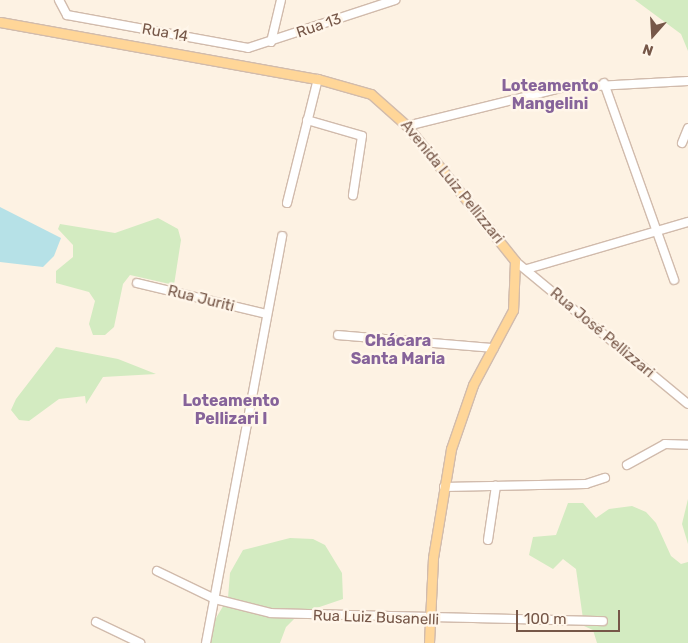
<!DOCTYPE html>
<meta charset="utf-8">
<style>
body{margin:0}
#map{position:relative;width:688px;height:643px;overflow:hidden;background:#fdf2e3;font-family:Rubik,sans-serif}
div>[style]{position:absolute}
.green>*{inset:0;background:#d3ebc1}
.water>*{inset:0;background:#b6e1e7}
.roads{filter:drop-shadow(1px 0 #d1bbac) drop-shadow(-1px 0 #d1bbac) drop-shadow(0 1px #d1bbac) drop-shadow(0 -1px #d1bbac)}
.minor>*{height:8px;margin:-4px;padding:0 4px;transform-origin:4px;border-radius:4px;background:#fff}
.major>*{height:9px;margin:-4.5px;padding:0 4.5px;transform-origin:4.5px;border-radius:4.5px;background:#ffd698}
span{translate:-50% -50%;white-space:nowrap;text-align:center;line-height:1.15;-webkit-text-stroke:5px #fff6ea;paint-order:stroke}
.street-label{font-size:15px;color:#765748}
.neighbourhood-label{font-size:16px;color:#86639a;font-weight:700}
.north{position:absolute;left:628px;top:10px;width:50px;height:50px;-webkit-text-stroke:4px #fff6ea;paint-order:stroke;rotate:199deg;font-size:14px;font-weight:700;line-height:20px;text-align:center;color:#765748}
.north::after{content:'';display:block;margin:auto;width:18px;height:22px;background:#765748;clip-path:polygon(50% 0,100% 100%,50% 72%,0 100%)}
.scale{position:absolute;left:516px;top:610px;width:104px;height:22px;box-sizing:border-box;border:2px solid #765748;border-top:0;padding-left:6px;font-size:15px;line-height:18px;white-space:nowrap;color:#765748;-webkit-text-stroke:4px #fff6ea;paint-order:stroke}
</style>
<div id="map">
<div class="green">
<div style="clip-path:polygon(635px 0,688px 0,688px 51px,681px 34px)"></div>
<div style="clip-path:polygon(158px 218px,178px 229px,181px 240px,174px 285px,130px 275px,123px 284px,114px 327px,105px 335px,93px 335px,89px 324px,95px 301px,89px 292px,56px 283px,56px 271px,73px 257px,73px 245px,58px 229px,60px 224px,115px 233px)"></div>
<div style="clip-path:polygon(56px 347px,118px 359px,156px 374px,103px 377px,86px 404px,85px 396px,59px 399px,29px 421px,19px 420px,11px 410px,16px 399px)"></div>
<div style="clip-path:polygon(688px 499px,688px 544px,682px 524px)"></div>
<div style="clip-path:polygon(568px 503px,583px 503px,596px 518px,609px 509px,632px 506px,646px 512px,656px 523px,671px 556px,681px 564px,688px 562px,688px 643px,597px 643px,593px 630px,584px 626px,576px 569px,563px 559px,553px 569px,529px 555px,533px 537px,556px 535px)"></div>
<div style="clip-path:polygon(290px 538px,313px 539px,325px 545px,342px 573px,343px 599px,299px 614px,286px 627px,280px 643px,210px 643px,216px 618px,228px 598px,230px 573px,243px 550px)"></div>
</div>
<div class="water">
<div style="clip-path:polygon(0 207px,61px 238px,54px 256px,43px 267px,0 262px)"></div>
</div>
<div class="roads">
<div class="minor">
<div style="left:59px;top:0;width:17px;rotate:62deg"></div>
<div style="left:67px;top:15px;width:184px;rotate:10.3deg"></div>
<div style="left:248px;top:48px;width:155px;rotate:-18.1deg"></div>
<div style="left:271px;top:42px;width:43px;rotate:-76.6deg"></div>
<div style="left:604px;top:83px;width:209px;rotate:70.4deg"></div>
<div style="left:307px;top:120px;width:57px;rotate:16.2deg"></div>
<div style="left:362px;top:136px;width:60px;rotate:98.7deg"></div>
<div style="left:407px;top:126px;width:158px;rotate:-13.9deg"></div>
<div style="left:560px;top:88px;width:128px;rotate:-3.1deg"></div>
<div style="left:682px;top:143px;width:16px;rotate:-68deg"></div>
<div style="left:287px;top:203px;width:128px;rotate:-76deg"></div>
<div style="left:515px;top:261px;width:224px;rotate:39.6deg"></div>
<div style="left:527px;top:269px;width:168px;rotate:-16.3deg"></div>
<div style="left:137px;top:283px;width:133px;rotate:13.5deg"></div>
<div style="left:338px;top:335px;width:156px;rotate:4.8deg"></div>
<div style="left:627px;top:465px;width:43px;rotate:-28.9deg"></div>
<div style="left:665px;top:444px;width:23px;rotate:2deg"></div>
<div style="left:444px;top:487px;width:142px;rotate:-1.2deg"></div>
<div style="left:586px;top:484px;width:20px;rotate:-18deg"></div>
<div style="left:488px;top:540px;width:55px;rotate:-81.6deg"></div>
<div style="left:157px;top:571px;width:64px;rotate:25.8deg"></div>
<div style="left:215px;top:599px;width:58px;rotate:14deg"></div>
<div style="left:271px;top:613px;width:332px;rotate:1.4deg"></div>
<div style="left:96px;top:622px;width:49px;rotate:25.5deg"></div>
<div style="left:206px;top:643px;width:414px;rotate:-79.4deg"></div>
</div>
<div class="major">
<div style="left:0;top:22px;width:323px;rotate:10.2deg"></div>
<div style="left:318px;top:79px;width:55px;rotate:15.8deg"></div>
<div style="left:371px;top:94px;width:48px;rotate:41.6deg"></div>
<div style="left:407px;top:126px;width:173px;rotate:51.3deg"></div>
<div style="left:515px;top:261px;width:49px;rotate:92.3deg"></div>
<div style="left:513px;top:310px;width:85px;rotate:118.1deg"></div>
<div style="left:473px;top:385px;width:68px;rotate:109deg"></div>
<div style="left:451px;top:449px;width:110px;rotate:99.4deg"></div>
<div style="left:433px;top:558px;width:85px;rotate:92.7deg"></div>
</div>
</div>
<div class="street-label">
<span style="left:319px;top:26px;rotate:-19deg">Rua 13</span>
<span style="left:165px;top:33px;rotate:10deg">Rua 14</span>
<span style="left:452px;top:182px;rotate:51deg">Avenida Luiz Pellizzari</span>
<span style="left:201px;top:299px;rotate:14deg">Rua Juriti</span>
<span style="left:602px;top:333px;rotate:40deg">Rua José Pellizzari</span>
<span style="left:376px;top:618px;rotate:2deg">Rua Luiz Busanelli</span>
</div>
<div class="neighbourhood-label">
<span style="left:550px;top:95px">Loteamento<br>Mangelini</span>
<span style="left:398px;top:350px">Chácara<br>Santa Maria</span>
<span style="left:231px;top:410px">Loteamento<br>Pellizari I</span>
</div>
<div class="north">N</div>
<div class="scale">100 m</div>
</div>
